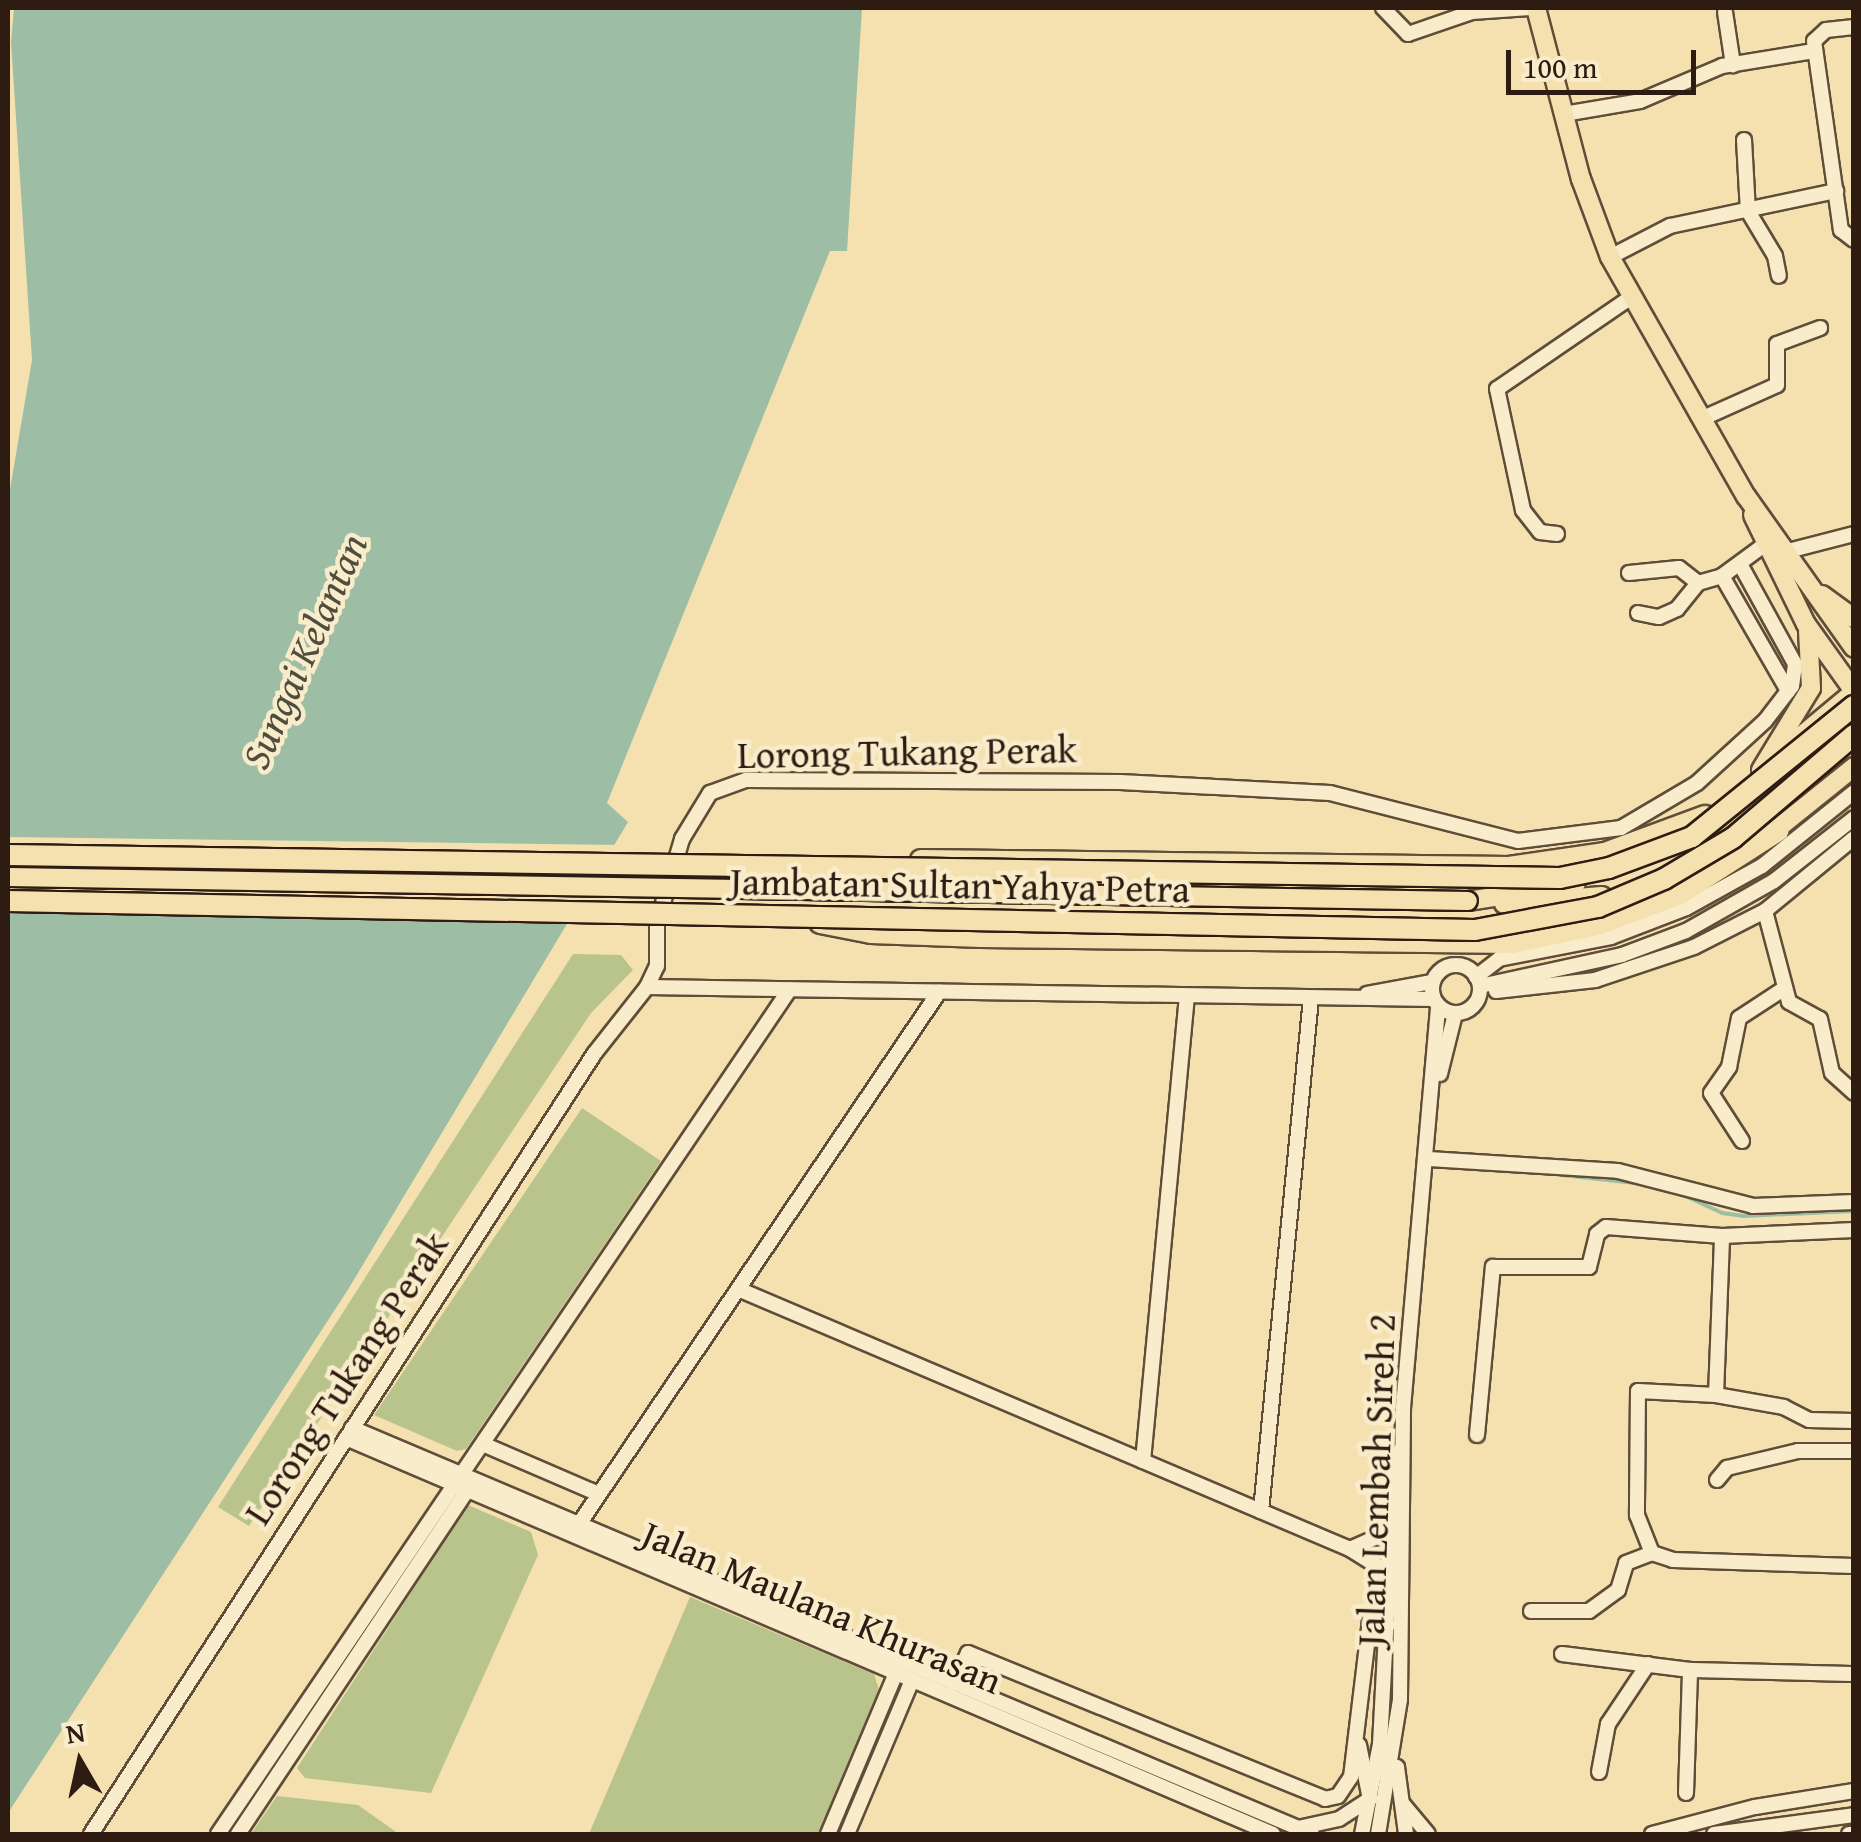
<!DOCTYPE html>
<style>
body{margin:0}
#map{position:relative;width:1861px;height:1842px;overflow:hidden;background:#f4e1af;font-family:"Gentium Book Plus",serif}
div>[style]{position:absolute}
.green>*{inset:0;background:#b9c38c}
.water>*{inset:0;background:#9dbea5}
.pier>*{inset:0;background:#f4e1af}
.stream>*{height:4px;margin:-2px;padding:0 2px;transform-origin:2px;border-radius:2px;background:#9dbea5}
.roads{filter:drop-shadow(2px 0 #604d39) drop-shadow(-2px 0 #604d39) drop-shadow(0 2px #604d39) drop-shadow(0 -2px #604d39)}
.minor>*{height:14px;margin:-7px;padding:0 7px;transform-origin:7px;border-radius:7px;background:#f8eccb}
.minor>.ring{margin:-7px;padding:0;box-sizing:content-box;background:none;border:14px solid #f8eccb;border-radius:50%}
.major>*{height:18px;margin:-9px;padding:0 9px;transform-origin:9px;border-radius:9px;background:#f4e1af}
.highway>*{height:20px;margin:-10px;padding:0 10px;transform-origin:10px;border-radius:10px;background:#f4e1af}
.bridges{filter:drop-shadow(2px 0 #2e1c12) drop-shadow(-2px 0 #2e1c12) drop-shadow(0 2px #2e1c12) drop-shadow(0 -2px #2e1c12)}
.major-bridge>*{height:18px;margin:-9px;padding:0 9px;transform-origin:9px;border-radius:9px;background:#f4e1af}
.highway-bridge>*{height:20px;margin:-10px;padding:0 10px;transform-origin:10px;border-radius:10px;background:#f4e1af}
span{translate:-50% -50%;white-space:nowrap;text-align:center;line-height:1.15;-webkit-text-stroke:9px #f8eccb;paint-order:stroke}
.street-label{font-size:38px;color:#2e1c12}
.water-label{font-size:40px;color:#4f4d3e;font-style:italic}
.frame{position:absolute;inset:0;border:10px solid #2e1c12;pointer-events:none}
.north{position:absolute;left:30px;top:1712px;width:100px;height:100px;-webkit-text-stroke:8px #f8eccb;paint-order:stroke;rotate:351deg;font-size:28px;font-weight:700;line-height:40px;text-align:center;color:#2e1c12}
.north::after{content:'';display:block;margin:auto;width:35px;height:45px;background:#2e1c12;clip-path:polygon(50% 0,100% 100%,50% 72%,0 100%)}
.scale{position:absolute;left:1506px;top:50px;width:190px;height:45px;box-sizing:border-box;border:5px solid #2e1c12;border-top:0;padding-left:12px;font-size:30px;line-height:35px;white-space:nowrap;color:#2e1c12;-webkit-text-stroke:8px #f8eccb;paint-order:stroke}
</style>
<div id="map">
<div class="green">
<div style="clip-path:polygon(573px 954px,621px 955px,633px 970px,591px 1013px,249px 1526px,218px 1507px)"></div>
<div style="clip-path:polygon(582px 1108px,661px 1161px,466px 1449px,457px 1451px,374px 1415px)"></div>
<div style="clip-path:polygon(468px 1505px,531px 1532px,538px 1555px,431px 1793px,305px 1778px,297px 1768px)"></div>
<div style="clip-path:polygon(690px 1597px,874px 1674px,879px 1690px,818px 1834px,589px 1834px)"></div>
<div style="clip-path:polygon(277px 1796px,358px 1805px,399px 1834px,251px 1834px)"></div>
</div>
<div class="water">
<div style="clip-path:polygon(14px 8px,862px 8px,847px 251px,830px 251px,607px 803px,628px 822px,349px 1288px,8px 1813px,8px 501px,32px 360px,11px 42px)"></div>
</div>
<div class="pier">
<div style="clip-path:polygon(8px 837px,620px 845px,575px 920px,8px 905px)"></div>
</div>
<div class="stream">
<div style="left:1561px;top:1175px;width:75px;rotate:6.1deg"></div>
<div style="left:1679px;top:1193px;width:47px;rotate:24.9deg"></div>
<div style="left:1722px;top:1213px;width:22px;rotate:8deg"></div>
<div style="left:1744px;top:1216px;width:110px;rotate:-2.6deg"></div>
</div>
<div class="roads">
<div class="minor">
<div style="left:1383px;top:8px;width:36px;rotate:46deg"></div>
<div style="left:1408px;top:34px;width:68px;rotate:-19deg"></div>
<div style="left:1472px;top:12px;width:58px;rotate:-3.9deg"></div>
<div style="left:1725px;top:12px;width:54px;rotate:81.4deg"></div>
<div style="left:1854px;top:27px;width:28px;rotate:174deg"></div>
<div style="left:1826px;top:30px;width:16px;rotate:137deg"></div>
<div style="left:1814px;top:41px;width:191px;rotate:81.9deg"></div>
<div style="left:1841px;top:230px;width:16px;rotate:38deg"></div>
<div style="left:1564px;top:114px;width:77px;rotate:-9.7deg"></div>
<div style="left:1640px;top:101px;width:89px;rotate:-23.1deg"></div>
<div style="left:1722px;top:66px;width:93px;rotate:-9.3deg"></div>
<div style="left:1744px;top:140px;width:71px;rotate:86.8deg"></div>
<div style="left:1748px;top:211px;width:52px;rotate:59deg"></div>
<div style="left:1775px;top:256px;width:20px;rotate:79deg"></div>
<div style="left:1610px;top:257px;width:68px;rotate:-27.3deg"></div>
<div style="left:1670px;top:226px;width:170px;rotate:-11.9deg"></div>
<div style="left:1701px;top:419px;width:83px;rotate:-24.1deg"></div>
<div style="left:1777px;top:385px;width:41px;rotate:-90deg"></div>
<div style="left:1777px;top:344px;width:46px;rotate:-20.4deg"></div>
<div style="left:1557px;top:534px;width:17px;rotate:-173deg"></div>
<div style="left:1540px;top:532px;width:28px;rotate:-128deg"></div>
<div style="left:1523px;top:510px;width:124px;rotate:-102.1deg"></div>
<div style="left:1497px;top:389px;width:161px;rotate:-34.4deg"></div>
<div style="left:1788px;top:551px;width:68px;rotate:-14.4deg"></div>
<div style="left:1629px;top:573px;width:50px;rotate:-5.7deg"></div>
<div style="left:1679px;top:568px;width:24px;rotate:38deg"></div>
<div style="left:1722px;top:576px;width:133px;rotate:60.1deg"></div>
<div style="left:1638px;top:613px;width:21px;rotate:11deg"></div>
<div style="left:1659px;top:617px;width:20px;rotate:-24deg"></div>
<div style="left:1677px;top:609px;width:33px;rotate:-51deg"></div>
<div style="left:1698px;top:583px;width:25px;rotate:-16deg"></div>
<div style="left:1722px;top:576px;width:52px;rotate:-36.4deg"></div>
<div style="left:1765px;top:911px;width:94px;rotate:75.2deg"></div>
<div style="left:1789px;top:1002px;width:35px;rotate:29deg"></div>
<div style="left:1820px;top:1019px;width:55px;rotate:77.5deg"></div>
<div style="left:1832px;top:1073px;width:30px;rotate:42deg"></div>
<div class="ring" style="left:1432px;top:965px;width:34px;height:34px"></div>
<div style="left:1476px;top:977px;width:29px;rotate:-38deg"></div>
<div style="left:1499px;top:959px;width:114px;rotate:-11.1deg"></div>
<div style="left:1611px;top:937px;width:80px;rotate:-21.1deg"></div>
<div style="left:1686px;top:908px;width:87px;rotate:-28.9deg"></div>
<div style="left:1762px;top:866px;width:118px;rotate:-38.8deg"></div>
<div style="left:1480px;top:986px;width:145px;rotate:-12.3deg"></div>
<div style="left:1622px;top:955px;width:68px;rotate:-20.6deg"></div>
<div style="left:1686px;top:931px;width:101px;rotate:-29.6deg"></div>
<div style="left:1774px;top:881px;width:102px;rotate:-38.2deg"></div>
<div style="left:647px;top:987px;width:786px;rotate:0.87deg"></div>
<div style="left:1496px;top:991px;width:100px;rotate:-6.3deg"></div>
<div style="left:1595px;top:980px;width:104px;rotate:-18.4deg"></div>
<div style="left:1694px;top:947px;width:80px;rotate:-26.9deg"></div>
<div style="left:1765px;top:911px;width:115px;rotate:-39.4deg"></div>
<div style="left:1367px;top:994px;width:66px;rotate:-10.5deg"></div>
<div style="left:1440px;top:1074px;width:62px;rotate:-76deg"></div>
<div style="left:1742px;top:1141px;width:57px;rotate:-122.9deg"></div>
<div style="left:1711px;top:1093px;width:32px;rotate:-55deg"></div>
<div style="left:1729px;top:1067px;width:50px;rotate:-78.5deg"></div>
<div style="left:1739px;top:1018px;width:55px;rotate:-33.1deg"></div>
<div style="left:1429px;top:1159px;width:189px;rotate:3.6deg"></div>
<div style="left:1618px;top:1171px;width:139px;rotate:14.5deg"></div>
<div style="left:1753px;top:1206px;width:101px;rotate:-2.3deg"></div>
<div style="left:738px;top:1289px;width:665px;rotate:23.02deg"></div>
<div style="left:1350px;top:1549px;width:32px;rotate:32deg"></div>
<div style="left:1377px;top:1566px;width:34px;rotate:67deg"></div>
<div style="left:1716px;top:1395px;width:159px;rotate:-87.8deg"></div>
<div style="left:1854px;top:1421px;width:45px;rotate:-178.7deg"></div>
<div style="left:1809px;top:1420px;width:28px;rotate:-153deg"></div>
<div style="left:1784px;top:1407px;width:69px;rotate:-170deg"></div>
<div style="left:1716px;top:1395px;width:78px;rotate:-177.1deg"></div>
<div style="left:1638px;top:1391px;width:124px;rotate:90.5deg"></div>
<div style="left:1637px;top:1515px;width:41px;rotate:68.5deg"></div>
<div style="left:1652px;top:1553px;width:22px;rotate:18deg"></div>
<div style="left:1673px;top:1560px;width:181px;rotate:1.9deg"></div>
<div style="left:352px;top:1428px;width:1042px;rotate:22.92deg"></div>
<div style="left:1477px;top:1435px;width:169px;rotate:-84.6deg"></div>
<div style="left:1493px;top:1267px;width:96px"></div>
<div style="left:1589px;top:1267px;width:34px;rotate:-76deg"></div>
<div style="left:1597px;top:1234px;width:11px;rotate:-38deg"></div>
<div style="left:1606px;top:1227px;width:116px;rotate:4.4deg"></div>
<div style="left:1722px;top:1236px;width:132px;rotate:-2.6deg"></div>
<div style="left:346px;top:1438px;width:1008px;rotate:23.13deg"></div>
<div style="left:485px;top:1445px;width:124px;rotate:23.3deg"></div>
<div style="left:1143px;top:1461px;width:467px;rotate:-84.6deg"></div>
<div style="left:1717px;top:1480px;width:16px;rotate:-50deg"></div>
<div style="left:1727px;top:1468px;width:73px;rotate:-13.5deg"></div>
<div style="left:1798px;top:1451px;width:56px"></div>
<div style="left:1261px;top:1511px;width:515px;rotate:-84.43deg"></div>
<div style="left:575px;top:1530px;width:650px;rotate:-55.92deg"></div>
<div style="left:1350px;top:1549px;width:34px;rotate:-24deg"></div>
<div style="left:1381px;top:1535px;width:19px;rotate:-55deg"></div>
<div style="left:1531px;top:1611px;width:58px"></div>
<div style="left:1589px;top:1611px;width:36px;rotate:-36deg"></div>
<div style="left:1618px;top:1590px;width:28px;rotate:-73deg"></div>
<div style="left:1626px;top:1563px;width:28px;rotate:-21deg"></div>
<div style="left:1562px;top:1654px;width:129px;rotate:7.1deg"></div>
<div style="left:1690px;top:1670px;width:164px;rotate:1.4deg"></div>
<div style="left:954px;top:1683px;width:33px;rotate:-65deg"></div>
<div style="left:968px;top:1653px;width:386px;rotate:22.2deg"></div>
<div style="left:1325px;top:1799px;width:13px;rotate:-13deg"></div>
<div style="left:1338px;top:1796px;width:23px;rotate:-56deg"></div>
<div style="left:1351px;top:1777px;width:159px;rotate:-83.1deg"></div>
<div style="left:1370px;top:1619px;width:19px;rotate:18deg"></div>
<div style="left:1397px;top:1767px;width:68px;rotate:82.3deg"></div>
<div style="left:1599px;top:1772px;width:49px;rotate:-79.4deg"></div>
<div style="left:1608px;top:1724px;width:72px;rotate:-56.3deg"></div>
<div style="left:1686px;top:1793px;width:123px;rotate:-88.1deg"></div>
<div style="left:1402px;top:1803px;width:40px;rotate:50deg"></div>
<div style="left:1298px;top:1828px;width:42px;rotate:-12.4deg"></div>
<div style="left:1339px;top:1819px;width:37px;rotate:-33deg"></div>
<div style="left:1370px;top:1799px;width:55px;rotate:-101.5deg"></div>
<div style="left:91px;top:1834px;width:928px;rotate:-57.18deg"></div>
<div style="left:594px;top:1054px;width:85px;rotate:-51.7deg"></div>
<div style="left:647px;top:987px;width:23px;rotate:-65deg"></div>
<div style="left:657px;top:966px;width:43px;rotate:-90deg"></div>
<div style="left:657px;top:923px;width:88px;rotate:-73.4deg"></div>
<div style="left:682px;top:839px;width:54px;rotate:-58.7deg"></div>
<div style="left:710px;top:793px;width:38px;rotate:-20deg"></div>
<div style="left:746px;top:780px;width:374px;rotate:0.3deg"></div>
<div style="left:1120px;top:782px;width:210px;rotate:3deg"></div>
<div style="left:1330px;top:793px;width:194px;rotate:14.3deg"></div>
<div style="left:1518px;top:841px;width:104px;rotate:-7.2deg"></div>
<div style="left:1621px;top:828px;width:88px;rotate:-30.6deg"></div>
<div style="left:1697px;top:783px;width:92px;rotate:-42.4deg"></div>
<div style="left:1765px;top:721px;width:44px;rotate:-52.4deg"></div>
<div style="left:1792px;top:686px;width:22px;rotate:-82deg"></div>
<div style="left:1795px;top:664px;width:114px;rotate:-118.8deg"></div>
<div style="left:218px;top:1834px;width:1020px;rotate:-55.91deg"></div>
<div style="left:238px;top:1834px;width:422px;rotate:-56.3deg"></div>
<div style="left:828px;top:1834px;width:175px;rotate:-67.1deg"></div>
<div style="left:847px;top:1834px;width:167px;rotate:-67.1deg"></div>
<div style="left:1362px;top:1834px;width:92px;rotate:-78.7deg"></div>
<div style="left:1380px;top:1744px;width:276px;rotate:-86.9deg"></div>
<div style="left:1395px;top:1468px;width:20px;rotate:-72deg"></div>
<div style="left:1378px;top:1834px;width:137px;rotate:-80.7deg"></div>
<div style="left:1400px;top:1699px;width:291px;rotate:-89.4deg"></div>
<div style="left:1403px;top:1408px;width:403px;rotate:-85deg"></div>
<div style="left:1652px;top:1834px;width:106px;rotate:-14.7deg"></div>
<div style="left:1755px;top:1807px;width:100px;rotate:-9.2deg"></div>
<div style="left:1714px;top:1834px;width:141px;rotate:-7.7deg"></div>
<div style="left:1849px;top:1834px;width:5px"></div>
</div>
<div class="major">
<div style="left:1536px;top:8px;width:177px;rotate:75.3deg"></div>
<div style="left:1581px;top:179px;width:83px;rotate:69.6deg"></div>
<div style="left:1610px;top:257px;width:275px;rotate:60.4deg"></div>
<div style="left:1746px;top:496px;width:186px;rotate:54.6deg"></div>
<div style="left:1753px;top:515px;width:121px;rotate:64.1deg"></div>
<div style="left:1806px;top:624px;width:82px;rotate:54.4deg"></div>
<div style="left:1822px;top:595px;width:39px;rotate:36deg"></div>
<div style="left:1788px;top:747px;width:86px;rotate:-39.8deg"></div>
<div style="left:1761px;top:770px;width:96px;rotate:-58.6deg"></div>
<div style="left:1811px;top:688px;width:57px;rotate:-93deg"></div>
<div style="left:1767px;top:837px;width:112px;rotate:-38.8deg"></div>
<div style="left:1468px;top:901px;width:109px;rotate:-8.9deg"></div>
<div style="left:1504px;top:904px;width:98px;rotate:-4.7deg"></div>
</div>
<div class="highway">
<div style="left:921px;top:860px;width:588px;rotate:0.68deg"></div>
<div style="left:1509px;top:867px;width:97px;rotate:-8.3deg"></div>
<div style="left:1605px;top:853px;width:107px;rotate:-20.3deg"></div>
<div style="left:820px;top:923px;width:52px;rotate:11.1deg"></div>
<div style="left:871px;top:933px;width:110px;rotate:2.1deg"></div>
<div style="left:981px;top:937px;width:531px;rotate:0.65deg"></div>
<div style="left:1512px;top:943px;width:88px;rotate:-11.8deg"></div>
<div style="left:1598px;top:925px;width:88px;rotate:-20.7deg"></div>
<div style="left:1680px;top:894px;width:117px;rotate:-32.7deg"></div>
</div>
</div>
<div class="bridges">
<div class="major-bridge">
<div style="left:8px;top:877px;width:1460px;rotate:0.94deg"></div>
</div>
<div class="highway-bridge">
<div style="left:8px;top:855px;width:1552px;rotate:0.85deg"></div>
<div style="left:1560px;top:878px;width:50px;rotate:-11.5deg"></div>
<div style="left:1609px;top:868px;width:89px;rotate:-20.5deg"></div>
<div style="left:1692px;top:837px;width:208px;rotate:-39deg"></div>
<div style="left:8px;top:901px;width:1467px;rotate:1.13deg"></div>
<div style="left:1475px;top:930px;width:125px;rotate:-10.6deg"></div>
<div style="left:1598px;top:907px;width:72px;rotate:-23deg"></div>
<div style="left:1664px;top:879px;width:80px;rotate:-30.7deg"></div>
<div style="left:1733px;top:838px;width:159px;rotate:-40.4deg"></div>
</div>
</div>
<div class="street-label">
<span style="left:907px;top:752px;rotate:-1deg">Lorong Tukang Perak</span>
<span style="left:960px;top:885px;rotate:1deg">Jambatan Sultan Yahya Petra</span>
<span style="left:346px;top:1378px;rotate:-57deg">Lorong Tukang Perak</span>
<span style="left:1376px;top:1480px;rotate:-88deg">Jalan Lembah Sireh 2</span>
<span style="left:822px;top:1607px;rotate:23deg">Jalan Maulana Khurasan</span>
</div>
<div class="water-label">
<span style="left:304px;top:651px;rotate:-66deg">Sungai Kelantan</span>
</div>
<div class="frame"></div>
<div class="north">N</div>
<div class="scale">100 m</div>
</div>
